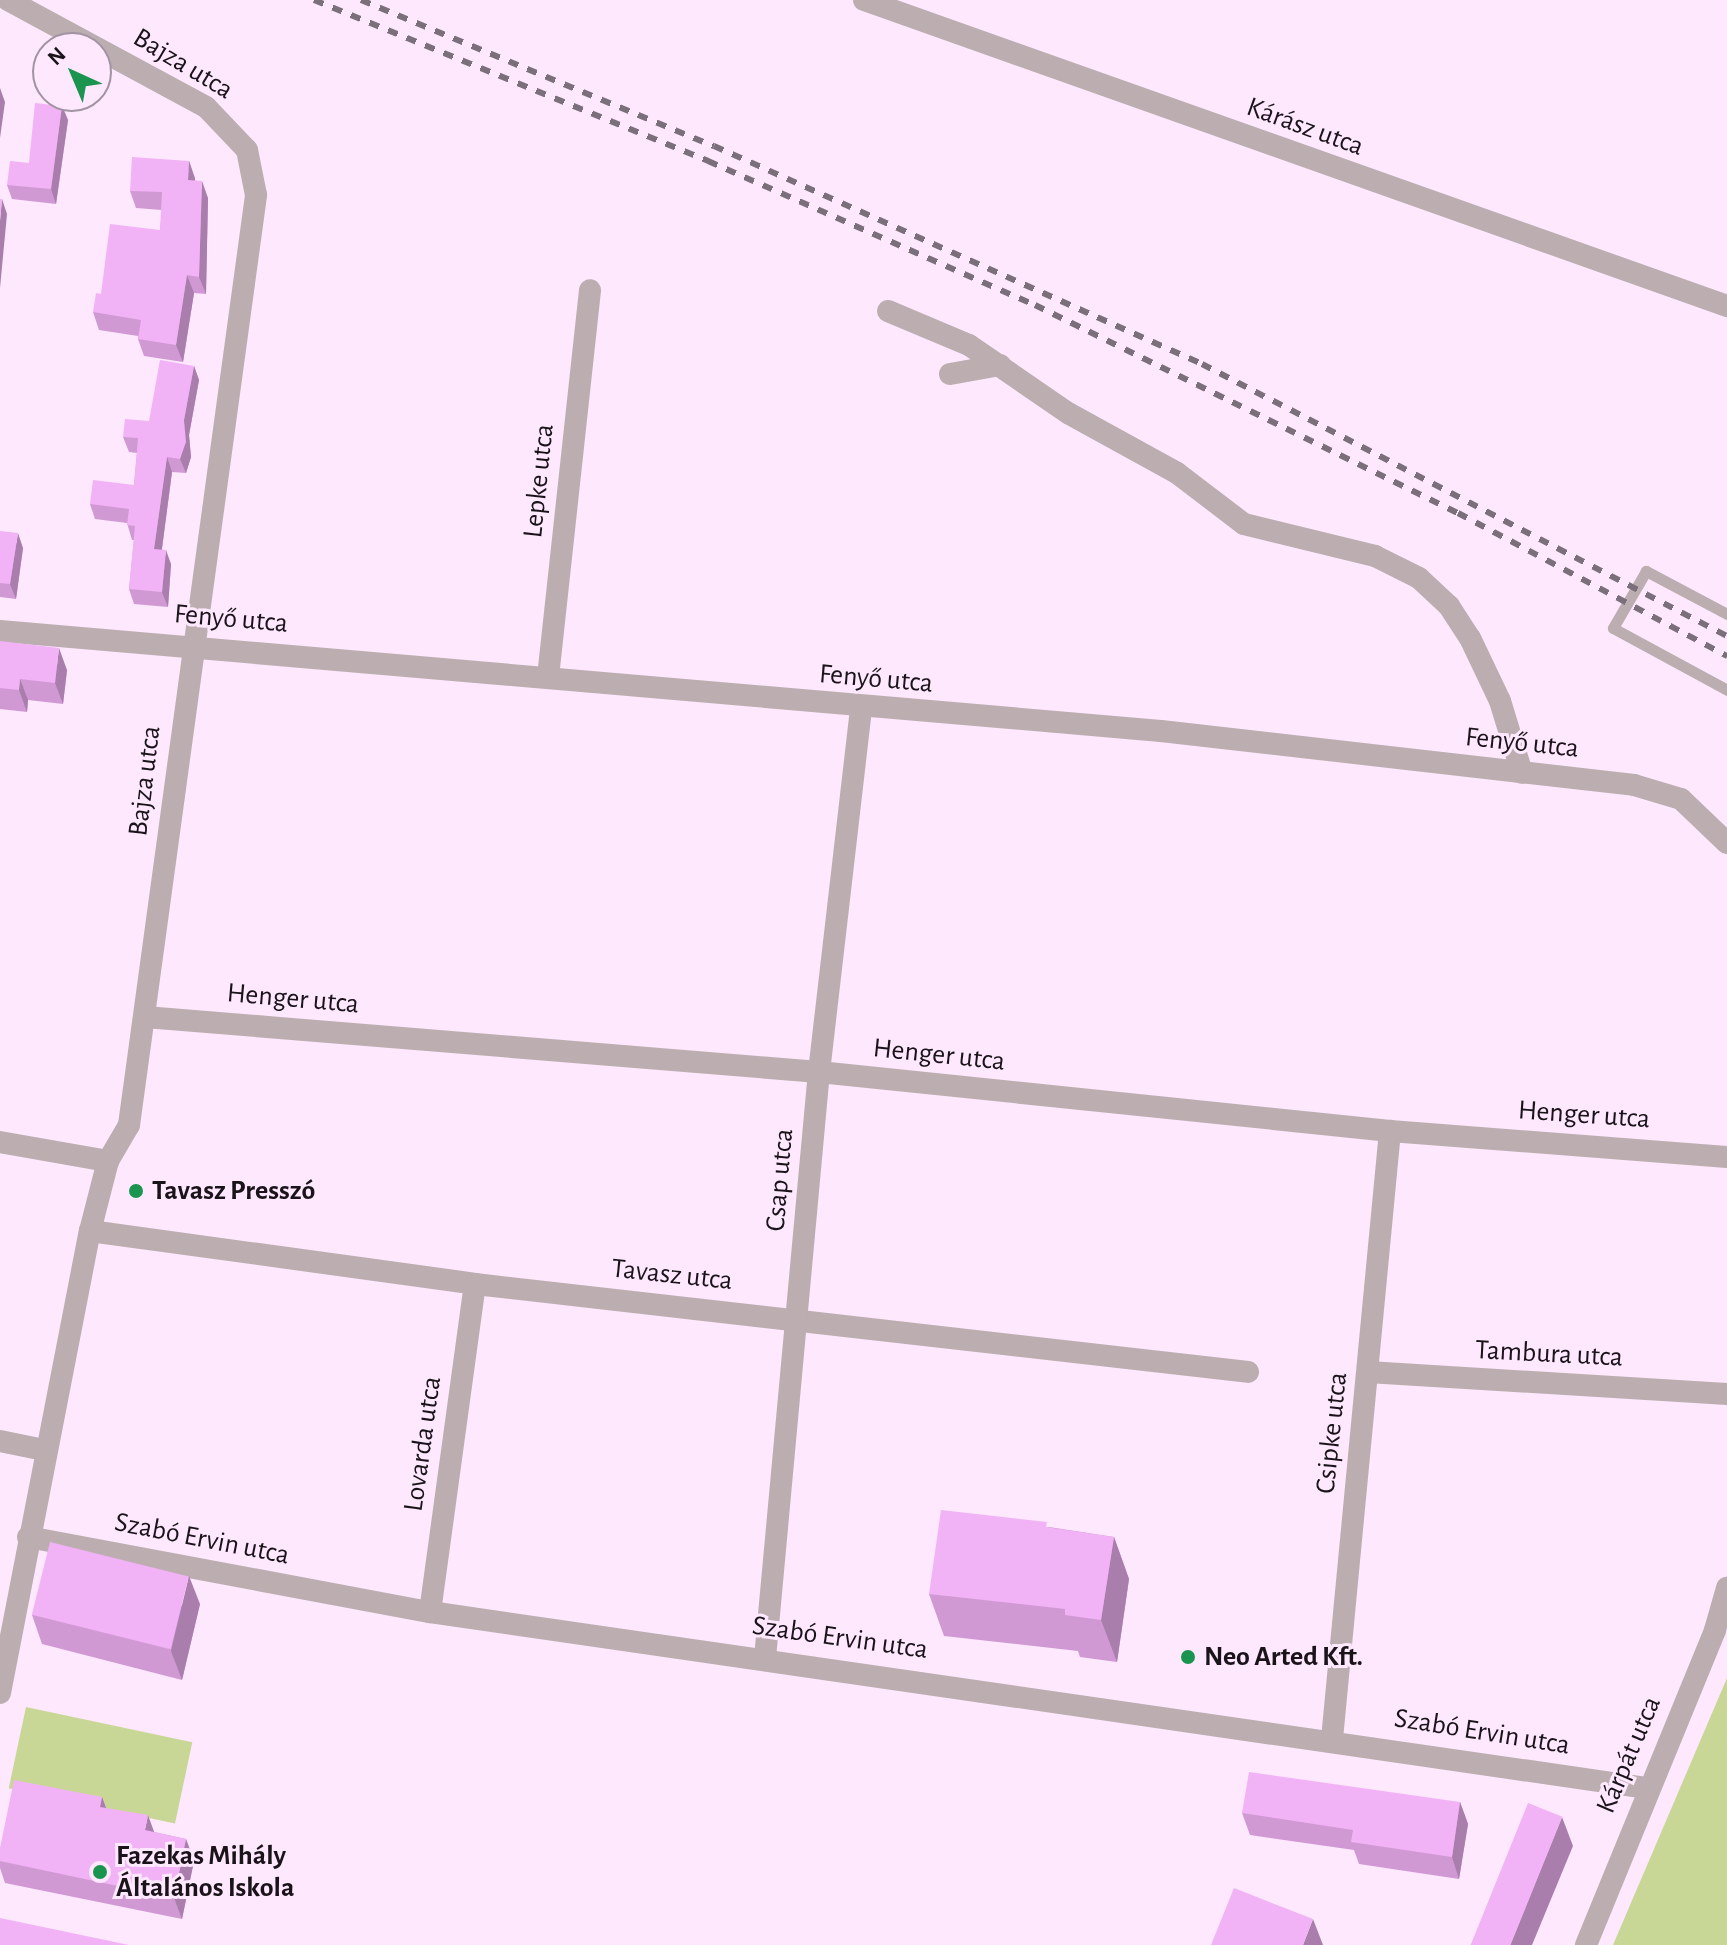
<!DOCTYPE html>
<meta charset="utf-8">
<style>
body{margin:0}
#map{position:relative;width:1727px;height:1945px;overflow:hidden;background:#fde8fd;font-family:"Alegreya Sans",sans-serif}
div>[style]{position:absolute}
.green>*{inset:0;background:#c9d796;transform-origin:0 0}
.lane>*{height:11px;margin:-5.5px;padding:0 5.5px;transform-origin:5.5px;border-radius:5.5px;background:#bbadb0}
.street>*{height:22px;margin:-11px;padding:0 11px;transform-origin:11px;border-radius:11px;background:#bbadb0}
.rail>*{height:6px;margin-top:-3px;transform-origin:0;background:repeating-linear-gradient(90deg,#7c6f7c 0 10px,transparent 0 20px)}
.wall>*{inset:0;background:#d099d4}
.shaded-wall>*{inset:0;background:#a97dac}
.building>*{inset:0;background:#f2b2f6;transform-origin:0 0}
.dots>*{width:22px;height:22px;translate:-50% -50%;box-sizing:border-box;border:4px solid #fde8fd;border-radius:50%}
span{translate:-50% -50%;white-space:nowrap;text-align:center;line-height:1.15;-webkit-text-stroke:6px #fde8fd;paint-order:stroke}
.street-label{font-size:28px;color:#1a131a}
.poi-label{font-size:28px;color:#1a131a;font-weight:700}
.left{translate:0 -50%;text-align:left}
.north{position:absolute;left:32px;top:32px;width:80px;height:80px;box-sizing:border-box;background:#fde8fd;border:2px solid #a293a2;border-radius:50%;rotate:316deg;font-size:22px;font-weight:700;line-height:32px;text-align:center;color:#1a131a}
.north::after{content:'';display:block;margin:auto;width:28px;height:36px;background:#1b9450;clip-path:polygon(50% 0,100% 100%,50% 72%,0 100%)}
</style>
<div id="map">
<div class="green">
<div style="clip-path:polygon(1727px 1678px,1727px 1945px,1613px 1945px)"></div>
<div style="left:26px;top:1707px;width:170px;height:83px;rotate:12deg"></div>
</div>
<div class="lane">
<div style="left:1727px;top:614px;width:92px;rotate:-152deg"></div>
<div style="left:1646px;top:571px;width:66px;rotate:120.1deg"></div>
<div style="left:1613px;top:628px;width:130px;rotate:28.5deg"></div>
</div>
<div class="street">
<div style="left:864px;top:0;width:916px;rotate:19.52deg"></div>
<div style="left:888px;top:311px;width:88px;rotate:22.8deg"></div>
<div style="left:969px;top:345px;width:120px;rotate:34.5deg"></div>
<div style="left:1068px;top:413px;width:124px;rotate:28.8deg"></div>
<div style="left:1177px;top:473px;width:84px;rotate:37.3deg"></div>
<div style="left:1244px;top:524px;width:135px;rotate:13.7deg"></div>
<div style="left:1375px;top:556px;width:49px;rotate:26.6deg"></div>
<div style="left:1419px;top:578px;width:41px;rotate:43deg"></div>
<div style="left:1449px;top:606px;width:38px;rotate:57deg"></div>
<div style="left:1470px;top:638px;width:70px;rotate:64.5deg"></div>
<div style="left:1500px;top:701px;width:75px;rotate:73deg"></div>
<div style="left:950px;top:374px;width:51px;rotate:-10.2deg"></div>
<div style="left:0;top:631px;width:1165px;rotate:4.92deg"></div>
<div style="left:1161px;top:731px;width:476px;rotate:6.5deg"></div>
<div style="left:1634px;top:785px;width:49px;rotate:16.6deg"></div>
<div style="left:1681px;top:799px;width:64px;rotate:43.7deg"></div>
<div style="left:548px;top:677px;width:389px;rotate:-83.8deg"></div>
<div style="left:145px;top:1017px;width:676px;rotate:4.67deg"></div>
<div style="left:819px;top:1072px;width:574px;rotate:5.9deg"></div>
<div style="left:1390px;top:1131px;width:338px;rotate:4.4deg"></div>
<div style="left:0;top:1142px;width:110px;rotate:10deg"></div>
<div style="left:90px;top:1231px;width:389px;rotate:7.8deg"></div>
<div style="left:475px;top:1284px;width:778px;rotate:6.49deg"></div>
<div style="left:1368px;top:1372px;width:360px;rotate:3.5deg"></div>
<div style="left:0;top:1441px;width:45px;rotate:11.6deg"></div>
<div style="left:28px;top:1537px;width:409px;rotate:10.6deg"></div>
<div style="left:430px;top:1612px;width:1230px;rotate:8.23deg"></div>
<div style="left:430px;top:1612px;width:331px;rotate:-82.2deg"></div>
<div style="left:765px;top:1658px;width:588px;rotate:-84.74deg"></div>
<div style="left:819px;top:1072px;width:366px;rotate:-83.4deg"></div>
<div style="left:0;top:1693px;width:471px;rotate:-79deg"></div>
<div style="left:90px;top:1231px;width:72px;rotate:-75.6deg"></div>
<div style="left:108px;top:1161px;width:42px;rotate:-59.7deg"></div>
<div style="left:129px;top:1125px;width:939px;rotate:-82.22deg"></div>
<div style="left:256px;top:195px;width:46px;rotate:-101.3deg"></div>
<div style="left:247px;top:150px;width:59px;rotate:-133.6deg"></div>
<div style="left:206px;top:107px;width:225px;rotate:-151.6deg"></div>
<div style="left:1332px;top:1739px;width:611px;rotate:-84.55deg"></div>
<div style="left:1586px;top:1945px;width:340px;rotate:-67.7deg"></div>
<div style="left:1715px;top:1630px;width:44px;rotate:-74.1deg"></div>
</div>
<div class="rail">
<div style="left:314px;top:0;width:426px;rotate:22.2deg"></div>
<div style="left:708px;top:161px;width:357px;rotate:23.8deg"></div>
<div style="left:1035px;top:305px;width:471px;rotate:26.2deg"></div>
<div style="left:1458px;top:513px;width:305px;rotate:28deg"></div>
<div style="left:361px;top:0;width:382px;rotate:22.5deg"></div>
<div style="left:714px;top:146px;width:534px;rotate:24.07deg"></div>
<div style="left:1202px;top:364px;width:591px;rotate:27.39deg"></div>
</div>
<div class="wall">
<div style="clip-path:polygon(62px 106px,68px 120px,56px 204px,12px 199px,7px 185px,29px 163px)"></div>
<div style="clip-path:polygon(189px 161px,195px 180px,208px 198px,206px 294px,194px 293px,183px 362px,144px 356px,138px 339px,138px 336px,99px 330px,93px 312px,101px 294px,160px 230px,162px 210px,136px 208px,130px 191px)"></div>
<div style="clip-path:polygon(194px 366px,199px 380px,189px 435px,191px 457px,186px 473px,172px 472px,162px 549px,171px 564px,168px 607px,134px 604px,129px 589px,134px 540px,132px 540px,127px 523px,95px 519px,90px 504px,134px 485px,137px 453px,129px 452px,123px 437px,149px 421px)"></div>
<div style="clip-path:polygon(0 531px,23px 548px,16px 599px,0 597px)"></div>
<div style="clip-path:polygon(0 641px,67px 670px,63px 704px,28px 700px,27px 712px,0 709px)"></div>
<div style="clip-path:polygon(1049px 1527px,1114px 1537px,1129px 1579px,1117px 1662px,1080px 1657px,1078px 1651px,944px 1636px,929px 1594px)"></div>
<div style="clip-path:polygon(200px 1604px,182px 1680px,42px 1644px,32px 1615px)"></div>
<div style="clip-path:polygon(102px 1797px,106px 1808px,154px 1832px,186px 1839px,194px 1861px,182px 1919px,5px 1883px,0 1868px,0 1848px)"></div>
<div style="clip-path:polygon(1460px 1802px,1468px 1824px,1459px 1879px,1359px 1864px,1354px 1850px,1250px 1835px,1242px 1813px)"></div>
</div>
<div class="shaded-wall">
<div style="clip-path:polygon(0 88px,5px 102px,0 138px)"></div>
<div style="clip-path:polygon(62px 106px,68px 120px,56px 204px,51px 189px)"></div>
<div style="clip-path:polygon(189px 161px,195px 178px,194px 198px,188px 180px)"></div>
<div style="clip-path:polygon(202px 181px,208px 198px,206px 294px,199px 277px)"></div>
<div style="clip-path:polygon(2px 199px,7px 214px,0 288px,0 221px)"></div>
<div style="clip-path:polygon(187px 275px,194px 293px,183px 362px,176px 345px)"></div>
<div style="clip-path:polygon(194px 366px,199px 380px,189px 435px,191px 457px,186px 473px,180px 459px,184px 420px)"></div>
<div style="clip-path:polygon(167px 457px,172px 472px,160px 563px,154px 549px)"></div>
<div style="clip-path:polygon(18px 533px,23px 548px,16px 599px,10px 584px)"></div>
<div style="clip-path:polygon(166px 550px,171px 564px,168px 607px,162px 592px)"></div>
<div style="clip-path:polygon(59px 648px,67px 670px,63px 704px,55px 683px)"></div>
<div style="clip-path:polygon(20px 679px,28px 700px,27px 712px,19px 690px)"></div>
<div style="clip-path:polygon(1114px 1537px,1129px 1579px,1117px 1662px,1101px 1620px)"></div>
<div style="clip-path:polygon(189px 1576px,200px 1604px,182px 1680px,171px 1651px)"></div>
<div style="clip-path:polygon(102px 1797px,110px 1819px,100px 1807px)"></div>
<div style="clip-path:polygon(1460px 1802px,1468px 1824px,1459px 1879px,1452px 1857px)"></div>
<div style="clip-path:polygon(148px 1815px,156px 1837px,145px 1830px)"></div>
<div style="clip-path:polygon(1562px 1817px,1573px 1846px,1532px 1945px,1510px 1945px)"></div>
<div style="clip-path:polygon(186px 1839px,194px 1861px,182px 1919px,174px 1898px)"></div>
<div style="clip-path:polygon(1313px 1919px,1323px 1945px,1303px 1945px)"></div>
</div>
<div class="building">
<div style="clip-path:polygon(35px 103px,62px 106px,51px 189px,7px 185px,10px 161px,29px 163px)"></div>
<div style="clip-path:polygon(132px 157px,189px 161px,188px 180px,202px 181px,199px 277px,187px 275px,176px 345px,138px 339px,141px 320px,93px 312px,96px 293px,101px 294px,110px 224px,160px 230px,162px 192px,130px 191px)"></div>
<div style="clip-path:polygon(0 199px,2px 199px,0 221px)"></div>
<div style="clip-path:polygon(160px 360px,194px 366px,184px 420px,186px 442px,180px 459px,167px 457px,154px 549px,166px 550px,162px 592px,129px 589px,135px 526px,127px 525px,129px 509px,90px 504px,93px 480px,134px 485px,138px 438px,123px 437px,125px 419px,149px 421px)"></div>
<div style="clip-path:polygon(0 531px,18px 533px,10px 584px,0 583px)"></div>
<div style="clip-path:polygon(0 641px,59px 648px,55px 683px,20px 679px,19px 690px,0 688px)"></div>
<div style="clip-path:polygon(941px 1510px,1047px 1522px,1046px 1527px,1114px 1537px,1101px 1620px,1065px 1615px,1065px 1609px,929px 1594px)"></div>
<div style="left:50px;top:1542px;width:143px;height:75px;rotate:14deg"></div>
<div style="clip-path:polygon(1249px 1772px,1460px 1802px,1452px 1857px,1351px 1842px,1353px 1830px,1242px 1813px)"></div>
<div style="clip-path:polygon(14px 1780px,102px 1797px,100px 1807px,148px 1815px,145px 1830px,186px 1839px,174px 1898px,0 1861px,0 1848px)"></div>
<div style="left:1528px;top:1803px;width:37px;height:154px;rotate:22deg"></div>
<div style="clip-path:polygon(1234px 1888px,1313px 1919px,1303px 1945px,1211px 1945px)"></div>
<div style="clip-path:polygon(0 1918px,129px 1945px,0 1945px)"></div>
</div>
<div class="dots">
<div style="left:136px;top:1191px;background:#1b9450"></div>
<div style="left:1188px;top:1657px;background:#1b9450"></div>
<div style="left:100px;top:1872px;background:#1b9450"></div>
</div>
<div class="street-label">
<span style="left:183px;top:64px;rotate:31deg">Bajza utca</span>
<span style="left:1305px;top:127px;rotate:20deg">Kárász utca</span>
<span style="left:539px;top:481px;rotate:-84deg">Lepke utca</span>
<span style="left:231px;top:619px;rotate:5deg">Fenyő utca</span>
<span style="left:876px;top:679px;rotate:5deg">Fenyő utca</span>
<span style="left:1522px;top:743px;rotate:6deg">Fenyő utca</span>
<span style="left:145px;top:781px;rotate:-83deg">Bajza utca</span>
<span style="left:293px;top:999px;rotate:5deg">Henger utca</span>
<span style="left:939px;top:1055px;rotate:6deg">Henger utca</span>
<span style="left:1584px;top:1115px;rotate:4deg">Henger utca</span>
<span style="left:780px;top:1180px;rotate:-85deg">Csap utca</span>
<span style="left:672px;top:1275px;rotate:6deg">Tavasz utca</span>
<span style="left:1549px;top:1354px;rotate:3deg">Tambura utca</span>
<span style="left:1332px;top:1433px;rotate:-84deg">Csipke utca</span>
<span style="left:423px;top:1444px;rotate:-82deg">Lovarda utca</span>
<span style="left:202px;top:1539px;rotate:11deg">Szabó Ervin utca</span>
<span style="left:840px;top:1638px;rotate:8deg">Szabó Ervin utca</span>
<span style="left:1482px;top:1732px;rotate:9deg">Szabó Ervin utca</span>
<span style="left:1629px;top:1755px;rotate:-67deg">Kárpát utca</span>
</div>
<div class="poi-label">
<span class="left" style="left:152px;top:1191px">Tavasz Presszó</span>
<span class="left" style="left:1204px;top:1657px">Neo Arted Kft.</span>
<span class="left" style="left:116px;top:1872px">Fazekas Mihály<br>Általános Iskola</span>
</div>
<div class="north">N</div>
</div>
